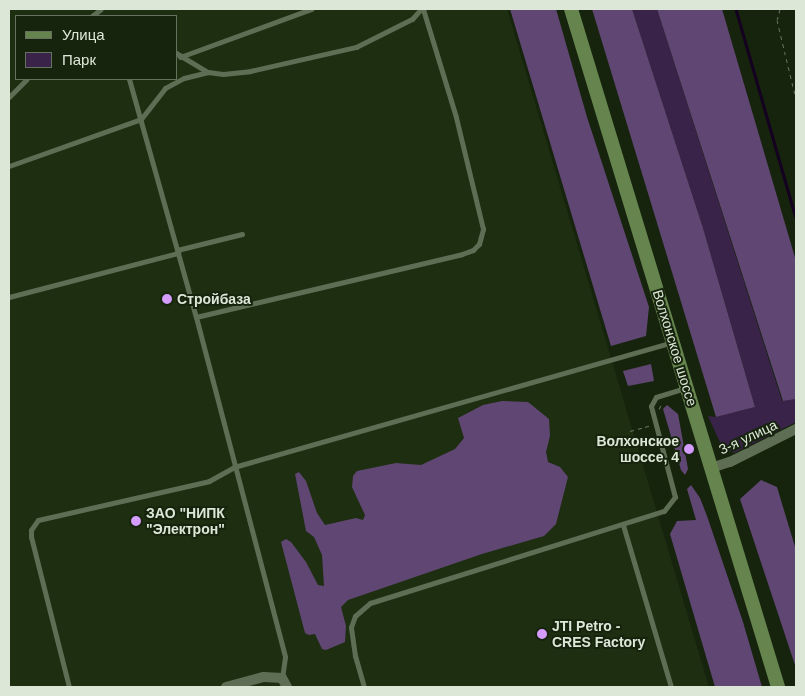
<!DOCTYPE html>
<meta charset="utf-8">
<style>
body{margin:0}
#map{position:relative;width:805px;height:696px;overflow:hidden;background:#16240d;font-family:Arial,sans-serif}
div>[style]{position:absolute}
.built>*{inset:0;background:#1d2e11}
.green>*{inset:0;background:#3a2349}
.forest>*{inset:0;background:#604672}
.stream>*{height:2.5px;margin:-1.25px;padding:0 1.25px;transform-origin:1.25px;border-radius:1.25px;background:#140021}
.path>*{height:1px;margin-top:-0.5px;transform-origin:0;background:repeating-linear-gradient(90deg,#677360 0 4px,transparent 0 8px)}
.lane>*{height:5px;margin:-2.5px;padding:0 2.5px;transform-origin:2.5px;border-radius:2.5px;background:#5e6e54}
.street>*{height:10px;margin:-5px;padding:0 5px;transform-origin:5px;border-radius:5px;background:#5e6e54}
.secondary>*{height:14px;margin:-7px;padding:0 7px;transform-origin:7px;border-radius:7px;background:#65844e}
.dots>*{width:14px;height:14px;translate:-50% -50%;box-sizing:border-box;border:2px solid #16240d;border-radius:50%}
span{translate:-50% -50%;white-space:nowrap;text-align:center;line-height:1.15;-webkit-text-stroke:4px #16240d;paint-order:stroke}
.poi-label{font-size:14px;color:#dde7d8;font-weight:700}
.left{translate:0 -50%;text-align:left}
.right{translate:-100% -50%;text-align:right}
.street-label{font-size:14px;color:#dde7d8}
.frame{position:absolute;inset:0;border:10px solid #dde7d8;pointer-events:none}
.legend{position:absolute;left:15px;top:15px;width:162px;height:65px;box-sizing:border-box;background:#16240d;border:1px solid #66725e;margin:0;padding:6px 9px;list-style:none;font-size:15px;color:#dde7d8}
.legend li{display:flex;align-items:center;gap:10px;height:25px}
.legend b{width:25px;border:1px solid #66725e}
</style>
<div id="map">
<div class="built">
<div style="clip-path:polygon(evenodd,9px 9px,507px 9px,709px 687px,9px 687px,9px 9px,16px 16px,176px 16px,176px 79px,16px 79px,16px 16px)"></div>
</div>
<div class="green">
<div style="clip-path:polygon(632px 9px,657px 9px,782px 401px,796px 399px,796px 422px,734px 453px,723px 449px,708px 416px,716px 417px,755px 407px,703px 228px)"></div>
</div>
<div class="forest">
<div style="clip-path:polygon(510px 9px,556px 9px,587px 117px,649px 307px,646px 336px,611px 346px)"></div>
<div style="clip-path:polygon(592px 9px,632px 9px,703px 228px,755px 407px,716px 417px)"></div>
<div style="clip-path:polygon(657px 9px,722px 9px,796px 261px,796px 399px,783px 401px)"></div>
<div style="clip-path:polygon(651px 364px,654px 381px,628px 386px,623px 371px)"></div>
<div style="clip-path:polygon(502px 401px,528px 402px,549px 419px,550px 436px,546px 452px,548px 462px,560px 467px,568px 477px,556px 524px,544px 536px,482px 554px,348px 600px,341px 607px,346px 626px,345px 642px,326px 650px,322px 649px,315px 634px,309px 635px,305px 633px,281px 542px,286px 539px,291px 542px,306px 562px,318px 585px,324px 586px,322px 555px,314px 537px,306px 531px,295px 474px,299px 472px,306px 481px,317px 513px,325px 525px,356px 518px,363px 520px,365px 515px,352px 487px,353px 476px,357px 471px,396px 463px,421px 465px,455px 449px,464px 438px,458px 418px,483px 405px)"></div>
<div style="clip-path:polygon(667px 405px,678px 414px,688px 469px,685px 475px,681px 470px,663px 409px)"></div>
<div style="clip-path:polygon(761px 480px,777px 487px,796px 550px,796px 668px,740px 499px)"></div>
<div style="clip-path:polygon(691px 485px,700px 498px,707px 516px,743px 622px,762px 687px,715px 687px,670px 534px,677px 521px,696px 520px,687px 489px)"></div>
</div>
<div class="stream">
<div style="left:736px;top:9px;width:217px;rotate:74deg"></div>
</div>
<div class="path">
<div style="left:780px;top:9px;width:11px;rotate:105deg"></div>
<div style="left:777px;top:20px;width:81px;rotate:76.5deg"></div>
<div style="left:659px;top:409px;width:7px;rotate:-63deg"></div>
<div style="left:630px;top:431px;width:20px;rotate:-15deg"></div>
</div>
<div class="lane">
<div style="left:92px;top:16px;width:11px;rotate:-38deg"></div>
<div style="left:176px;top:53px;width:37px;rotate:31deg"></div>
<div style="left:180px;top:57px;width:140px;rotate:-20.1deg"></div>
<div style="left:129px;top:79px;width:247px;rotate:74.3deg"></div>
<div style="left:196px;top:317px;width:351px;rotate:75.3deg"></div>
<div style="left:285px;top:657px;width:21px;rotate:98deg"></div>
<div style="left:9px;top:97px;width:25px;rotate:-45deg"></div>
<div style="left:9px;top:166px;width:140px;rotate:-19.6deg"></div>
<div style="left:141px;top:119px;width:39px;rotate:-52deg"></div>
<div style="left:165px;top:88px;width:21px;rotate:-28deg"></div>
<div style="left:184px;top:78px;width:25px;rotate:-14deg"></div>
<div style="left:208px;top:72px;width:15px;rotate:8deg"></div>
<div style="left:223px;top:74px;width:27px;rotate:-6deg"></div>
<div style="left:250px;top:71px;width:109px;rotate:-12.8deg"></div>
<div style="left:356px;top:47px;width:63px;rotate:-26.6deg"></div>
<div style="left:412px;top:19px;width:13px;rotate:-48deg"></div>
<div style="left:177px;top:250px;width:67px;rotate:-13.8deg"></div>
<div style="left:9px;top:297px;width:175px;rotate:-14.6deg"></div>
<div style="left:196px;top:317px;width:273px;rotate:-13.3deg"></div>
<div style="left:462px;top:254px;width:12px;rotate:-20deg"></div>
<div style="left:473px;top:250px;width:8px;rotate:-45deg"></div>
<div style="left:479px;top:244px;width:16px;rotate:-75deg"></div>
<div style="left:483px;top:229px;width:115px;rotate:-103.6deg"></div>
<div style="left:456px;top:117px;width:113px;rotate:-107deg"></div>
<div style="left:623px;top:525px;width:169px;rotate:73.5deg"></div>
<div style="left:69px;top:687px;width:155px;rotate:-104.2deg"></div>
<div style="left:31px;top:537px;width:7px;rotate:-90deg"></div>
<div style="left:31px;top:530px;width:12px;rotate:-55deg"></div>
<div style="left:38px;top:520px;width:175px;rotate:-12.8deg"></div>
<div style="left:209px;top:481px;width:29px;rotate:-29deg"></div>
<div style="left:234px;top:467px;width:455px;rotate:-15.9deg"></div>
<div style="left:364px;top:687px;width:32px;rotate:-106deg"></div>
<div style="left:355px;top:656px;width:29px;rotate:-98deg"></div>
<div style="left:351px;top:627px;width:12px;rotate:-70deg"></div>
<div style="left:355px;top:616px;width:20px;rotate:-41deg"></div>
<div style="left:370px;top:603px;width:308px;rotate:-17.4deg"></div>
<div style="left:664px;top:511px;width:18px;rotate:-52deg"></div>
<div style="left:675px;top:497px;width:94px;rotate:-104.8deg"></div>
<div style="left:651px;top:406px;width:10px;rotate:-61deg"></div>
<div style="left:656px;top:397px;width:30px;rotate:-17deg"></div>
</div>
<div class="street">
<div style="left:711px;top:468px;width:20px;rotate:-18deg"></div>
<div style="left:730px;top:462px;width:74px;rotate:-26.6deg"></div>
<div style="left:226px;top:687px;width:39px;rotate:-15deg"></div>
<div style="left:264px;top:677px;width:18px;rotate:3deg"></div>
<div style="left:282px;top:678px;width:10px;rotate:61deg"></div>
</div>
<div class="secondary">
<div style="left:571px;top:9px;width:709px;rotate:73.02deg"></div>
</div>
<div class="dots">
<div style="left:167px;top:299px;background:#d49cfc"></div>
<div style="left:689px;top:449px;background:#d49cfc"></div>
<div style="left:136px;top:521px;background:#d49cfc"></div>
<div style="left:542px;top:634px;background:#d49cfc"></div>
</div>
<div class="poi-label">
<span class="left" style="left:177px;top:299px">Стройбаза</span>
<span class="right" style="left:679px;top:449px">Волхонское<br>шоссе, 4</span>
<span class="left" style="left:146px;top:521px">ЗАО "НИПК<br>"Электрон"</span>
<span class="left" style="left:552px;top:634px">JTI Petro -<br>CRES Factory</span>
</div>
<div class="street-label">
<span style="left:675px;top:348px;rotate:73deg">Волхонское шоссе</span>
<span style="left:748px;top:437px;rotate:-25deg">3-я улица</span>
</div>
<div class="frame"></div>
<ul class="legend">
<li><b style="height:6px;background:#65844e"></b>Улица</li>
<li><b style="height:14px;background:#3a2349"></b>Парк</li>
</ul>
</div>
